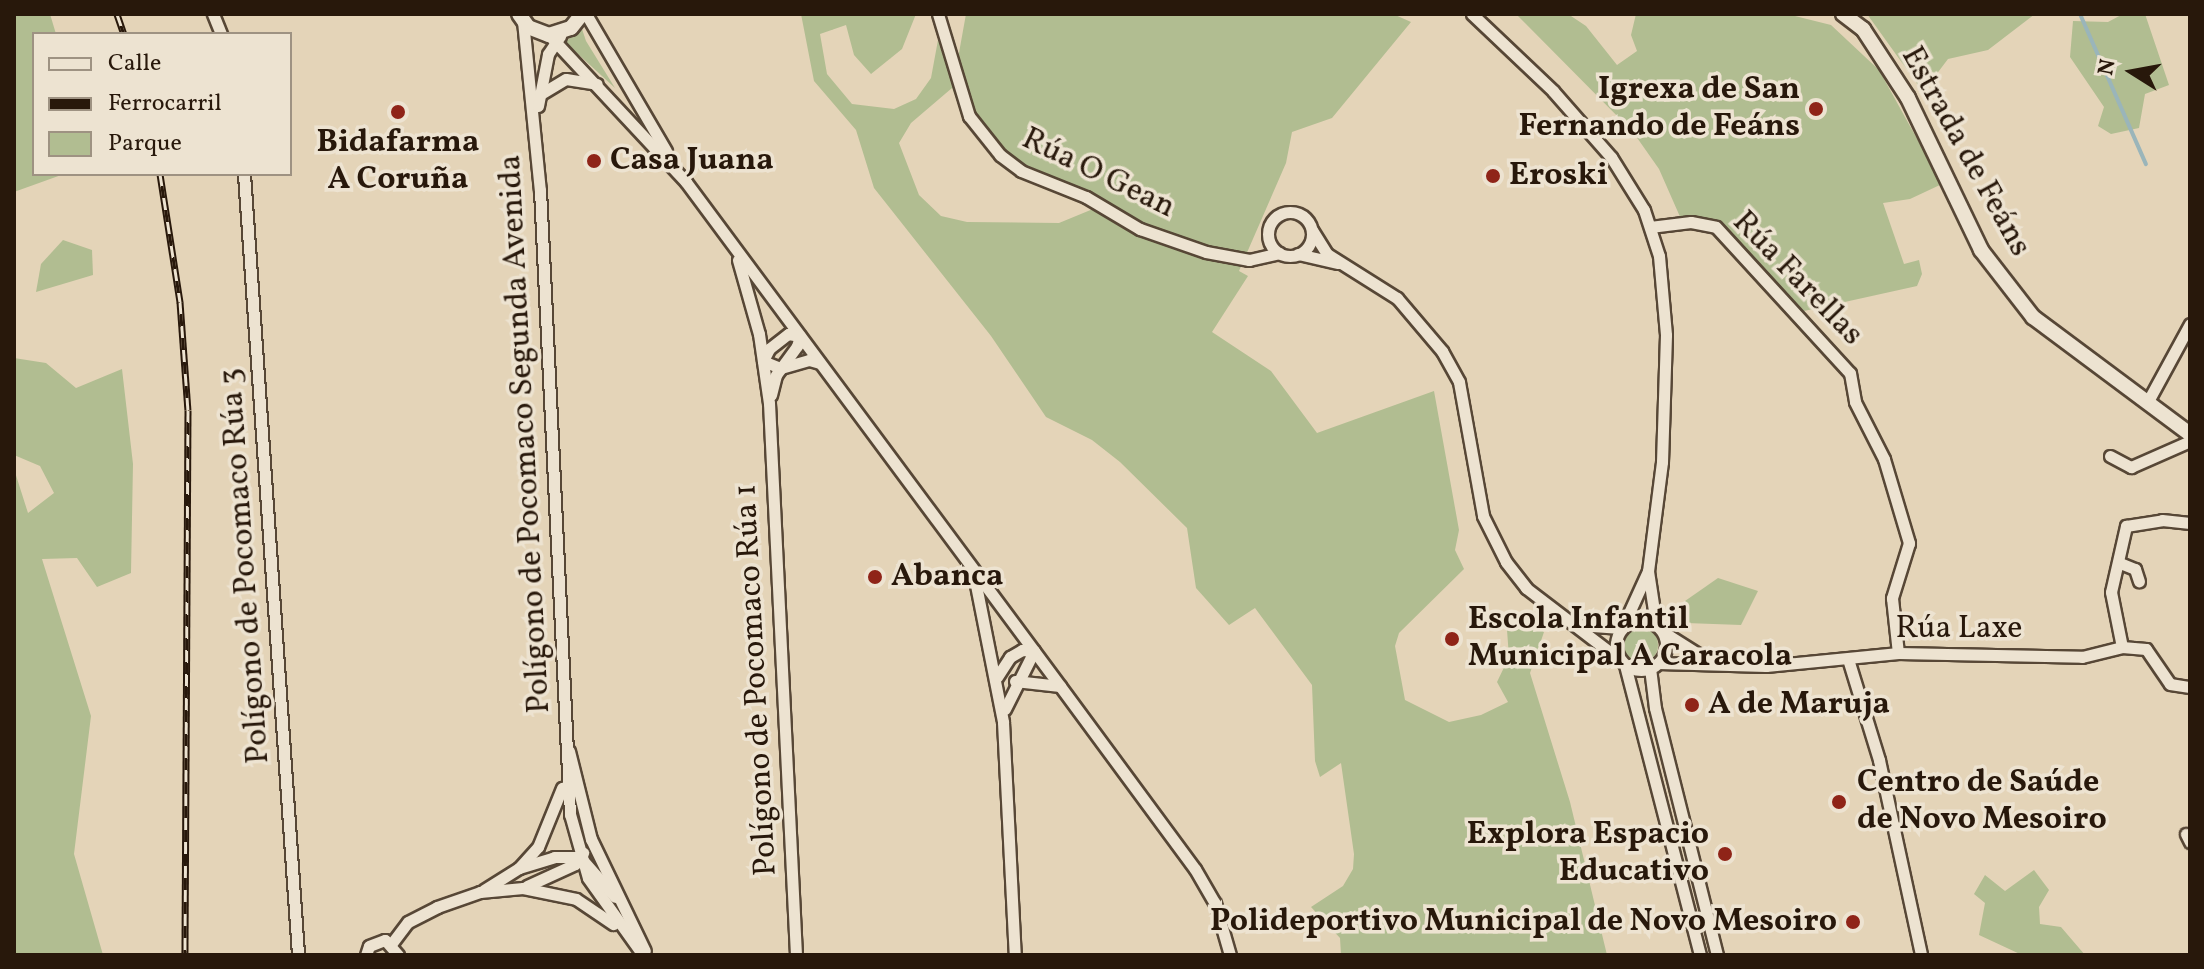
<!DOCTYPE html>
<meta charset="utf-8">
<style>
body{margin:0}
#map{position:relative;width:2204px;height:969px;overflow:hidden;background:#e4d4b8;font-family:Vollkorn,serif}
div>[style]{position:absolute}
.green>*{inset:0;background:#b1bd91}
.round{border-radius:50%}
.stream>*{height:4px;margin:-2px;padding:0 2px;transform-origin:2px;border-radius:2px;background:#9ab5ba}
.roads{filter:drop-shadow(2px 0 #574736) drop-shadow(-2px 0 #574736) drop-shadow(0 2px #574736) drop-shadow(0 -2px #574736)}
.minor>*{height:11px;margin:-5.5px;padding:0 5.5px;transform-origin:5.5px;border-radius:5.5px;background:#ede3d1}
.minor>.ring{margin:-5.5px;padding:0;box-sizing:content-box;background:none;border:11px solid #ede3d1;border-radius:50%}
.tertiary>*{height:14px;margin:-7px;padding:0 7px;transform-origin:7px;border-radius:7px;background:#ede3d1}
.rail>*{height:7px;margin-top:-3.5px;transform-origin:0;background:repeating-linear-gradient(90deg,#ede3d1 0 12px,#28180b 0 24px);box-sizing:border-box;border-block:2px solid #28180b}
.dots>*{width:22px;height:22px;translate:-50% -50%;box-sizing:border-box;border:4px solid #ede3d1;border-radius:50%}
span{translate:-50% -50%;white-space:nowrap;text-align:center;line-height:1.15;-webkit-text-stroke:7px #ede3d1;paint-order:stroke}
.poi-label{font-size:32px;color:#28180b;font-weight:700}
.right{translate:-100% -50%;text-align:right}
.left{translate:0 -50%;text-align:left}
.street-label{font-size:32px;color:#28180b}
.frame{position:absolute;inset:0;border:16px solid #28180b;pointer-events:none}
.legend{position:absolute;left:32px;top:32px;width:260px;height:144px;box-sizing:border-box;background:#ede3d1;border:2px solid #9e9282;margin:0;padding:10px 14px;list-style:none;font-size:24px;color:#28180b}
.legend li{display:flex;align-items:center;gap:16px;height:40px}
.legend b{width:40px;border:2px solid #9e9282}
.north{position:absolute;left:2092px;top:32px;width:80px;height:80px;-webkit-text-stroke:6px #ede3d1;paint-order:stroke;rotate:281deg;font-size:22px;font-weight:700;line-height:32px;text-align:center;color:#28180b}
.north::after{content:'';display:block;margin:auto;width:28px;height:36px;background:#28180b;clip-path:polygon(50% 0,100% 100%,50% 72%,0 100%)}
</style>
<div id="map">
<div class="green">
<div style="clip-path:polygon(14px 14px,50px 14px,56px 34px,34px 34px,34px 174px,64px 174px,14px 192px)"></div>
<div style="clip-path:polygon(evenodd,801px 14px,916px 14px,902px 49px,871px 74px,854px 55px,846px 25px,820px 34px,827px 74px,852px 104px,894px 109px,916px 99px,931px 78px,938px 40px,953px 86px,966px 14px,1393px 14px,1411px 22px,1332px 118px,1292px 132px,1286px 163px,1239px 271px,1248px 276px,1212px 332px,1271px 371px,1317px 433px,1434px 391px,1459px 530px,1455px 550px,1464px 569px,1399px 633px,1395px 646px,1405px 700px,1449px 722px,1481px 715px,1508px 702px,1497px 682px,1509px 657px,1507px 630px,1517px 612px,1544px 632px,1530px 673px,1570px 802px,1607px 955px,1341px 955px,1340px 938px,1311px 907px,1343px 886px,1353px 869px,1354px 854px,1341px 763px,1320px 777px,1315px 761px,1312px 685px,1255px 608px,1229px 625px,1196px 588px,1187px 528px,1120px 462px,1092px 440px,1046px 417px,991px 336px,874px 188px,856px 130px,814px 81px,801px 14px,952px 88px,966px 124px,990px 153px,1021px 177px,1093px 209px,1059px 223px,967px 222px,941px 216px,919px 195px,899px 143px,911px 123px,952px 88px)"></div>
<div style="clip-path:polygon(1516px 14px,1568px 14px,1586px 26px,1617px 65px,1637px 51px,1631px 35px,1636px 14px,1787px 14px,1831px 25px,1879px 70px,1942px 184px,1910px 199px,1883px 203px,1904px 264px,1919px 260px,1922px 274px,1917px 286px,1804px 311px,1718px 224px,1681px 219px,1659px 169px,1633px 132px)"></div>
<div style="clip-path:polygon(1867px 14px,2035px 14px,1988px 50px,1948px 59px,1923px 92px)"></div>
<div style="clip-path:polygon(2123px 14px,2145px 14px,2169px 85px,2145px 94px,2139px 128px,2111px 134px,2098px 126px,2104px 107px,2070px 57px,2073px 21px,2108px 22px)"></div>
<div style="clip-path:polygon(582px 29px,586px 41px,615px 88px,565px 42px)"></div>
<div style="clip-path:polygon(63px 240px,92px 250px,93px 275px,36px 292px,41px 264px)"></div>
<div style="clip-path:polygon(14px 358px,46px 363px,76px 388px,122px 369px,133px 464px,131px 573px,97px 587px,77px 558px,42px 559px,91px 716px,74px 854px,103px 955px,14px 955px,14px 469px,28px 513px,54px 493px,40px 466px,14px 455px)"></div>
<div style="clip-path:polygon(1718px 578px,1758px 591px,1741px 625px,1686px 623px,1675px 608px)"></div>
<div class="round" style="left:1622px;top:627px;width:36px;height:36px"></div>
<div style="clip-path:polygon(2034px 870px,2049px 890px,2039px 907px,2040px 924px,2061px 927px,2085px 955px,2022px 955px,1979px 935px,1985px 903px,1974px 894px,1985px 875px,2005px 891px)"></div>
</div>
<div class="stream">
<div style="left:2080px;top:14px;width:164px;rotate:66.3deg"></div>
</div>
<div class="roads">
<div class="minor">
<div style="left:213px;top:14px;width:22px;rotate:68deg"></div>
<div style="left:586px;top:14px;width:159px;rotate:59.7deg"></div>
<div style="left:938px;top:14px;width:107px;rotate:73.1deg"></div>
<div style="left:969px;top:116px;width:50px;rotate:51.5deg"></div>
<div style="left:1000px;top:155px;width:26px;rotate:37deg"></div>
<div style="left:1021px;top:171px;width:70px;rotate:21.8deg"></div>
<div style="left:1086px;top:197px;width:63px;rotate:30.7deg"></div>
<div style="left:1140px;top:229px;width:70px;rotate:19.2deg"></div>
<div style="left:1206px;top:252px;width:44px;rotate:10.5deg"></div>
<div style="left:1249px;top:260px;width:31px;rotate:-13deg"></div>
<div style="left:1472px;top:14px;width:112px;rotate:43.5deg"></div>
<div style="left:1553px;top:91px;width:88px;rotate:48.7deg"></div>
<div style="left:1611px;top:157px;width:62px;rotate:58.1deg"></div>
<div style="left:1644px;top:210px;width:48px;rotate:71.9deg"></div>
<div style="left:1659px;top:256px;width:79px;rotate:84.9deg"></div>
<div style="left:1666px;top:335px;width:127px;rotate:91.8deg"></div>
<div style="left:1662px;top:462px;width:110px;rotate:97.3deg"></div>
<div style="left:1648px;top:571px;width:60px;rotate:114.4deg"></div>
<div style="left:523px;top:21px;width:170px;rotate:84.3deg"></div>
<div style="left:540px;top:190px;width:625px;rotate:87.25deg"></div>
<div style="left:570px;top:814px;width:66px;rotate:74.3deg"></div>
<div style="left:588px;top:878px;width:95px;rotate:54.5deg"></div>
<div style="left:549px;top:35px;width:201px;rotate:47deg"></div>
<div style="left:686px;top:182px;width:628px;rotate:53.42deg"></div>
<div style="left:1060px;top:686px;width:227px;rotate:53.6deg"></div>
<div style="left:1195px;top:869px;width:39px;rotate:60deg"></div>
<div style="left:1215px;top:903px;width:54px;rotate:73.9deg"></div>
<div style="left:539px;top:95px;width:31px;rotate:-31deg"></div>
<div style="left:566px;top:79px;width:31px;rotate:9deg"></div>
<div style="left:538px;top:106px;width:53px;rotate:-79.1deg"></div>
<div style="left:548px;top:54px;width:22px;rotate:-56deg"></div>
<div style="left:244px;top:174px;width:783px;rotate:86.04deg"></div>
<div class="ring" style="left:1268px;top:212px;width:33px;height:33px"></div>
<div style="left:1650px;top:227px;width:41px;rotate:-7deg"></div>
<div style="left:1691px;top:222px;width:25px;rotate:11deg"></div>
<div style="left:1716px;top:227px;width:198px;rotate:47.5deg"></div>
<div style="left:1850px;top:373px;width:29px;rotate:80deg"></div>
<div style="left:1855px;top:402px;width:64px;rotate:63deg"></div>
<div style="left:1884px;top:459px;width:88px;rotate:73.4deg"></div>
<div style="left:1909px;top:543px;width:58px;rotate:107.2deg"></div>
<div style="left:1892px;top:598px;width:55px;rotate:83.8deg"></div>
<div style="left:1312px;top:230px;width:28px;rotate:58deg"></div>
<div style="left:1327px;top:254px;width:83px;rotate:32.2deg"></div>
<div style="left:1397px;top:298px;width:70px;rotate:49.7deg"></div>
<div style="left:1442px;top:351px;width:35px;rotate:61deg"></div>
<div style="left:1459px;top:382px;width:136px;rotate:79.8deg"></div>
<div style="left:1483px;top:516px;width:51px;rotate:63.4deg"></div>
<div style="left:1506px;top:562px;width:33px;rotate:52deg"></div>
<div style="left:1526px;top:588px;width:117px;rotate:37.4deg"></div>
<div style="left:1298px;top:254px;width:41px;rotate:12.7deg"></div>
<div style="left:738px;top:260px;width:77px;rotate:74.2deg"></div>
<div style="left:759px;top:334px;width:70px;rotate:81.8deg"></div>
<div style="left:769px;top:403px;width:553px;rotate:87.2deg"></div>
<div style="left:781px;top:368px;width:29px;rotate:-16deg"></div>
<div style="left:809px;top:360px;width:11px;rotate:15deg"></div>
<div style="left:771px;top:395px;width:21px;rotate:-76deg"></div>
<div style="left:776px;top:375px;width:36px;rotate:-54deg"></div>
<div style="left:797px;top:346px;width:10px;rotate:-73deg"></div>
<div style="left:800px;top:336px;width:12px;rotate:-171deg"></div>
<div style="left:788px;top:334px;width:24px;rotate:142deg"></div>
<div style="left:769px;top:349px;width:13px;rotate:117deg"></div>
<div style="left:763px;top:361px;width:18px;rotate:22deg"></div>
<div style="left:2147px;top:403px;width:90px;rotate:-61.4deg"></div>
<div style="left:2110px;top:456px;width:24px;rotate:28deg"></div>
<div style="left:2131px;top:467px;width:64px;rotate:-23.8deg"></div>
<div style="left:2120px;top:563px;width:16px;rotate:22deg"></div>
<div style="left:2135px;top:569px;width:13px;rotate:72deg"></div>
<div style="left:1648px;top:571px;width:54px;rotate:81.4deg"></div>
<div style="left:974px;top:575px;width:150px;rotate:78.8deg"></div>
<div style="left:1003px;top:722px;width:233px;rotate:87.1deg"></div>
<div class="ring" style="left:1616px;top:620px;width:39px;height:39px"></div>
<div style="left:1578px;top:625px;width:43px;rotate:4deg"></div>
<div style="left:1663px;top:632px;width:51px;rotate:32.1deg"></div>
<div style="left:2122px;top:647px;width:56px;rotate:-101.3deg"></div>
<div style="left:2111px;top:592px;width:68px;rotate:-77.2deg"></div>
<div style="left:2126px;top:526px;width:36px;rotate:-9deg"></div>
<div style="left:2162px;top:520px;width:28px;rotate:6deg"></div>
<div style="left:1848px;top:659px;width:106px;rotate:72.9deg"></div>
<div style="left:1879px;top:760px;width:199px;rotate:77.8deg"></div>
<div style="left:1658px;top:663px;width:108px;rotate:1.6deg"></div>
<div style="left:1766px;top:666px;width:133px;rotate:-5.6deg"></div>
<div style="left:1898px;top:653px;width:184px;rotate:1.2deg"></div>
<div style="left:2082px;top:657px;width:41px;rotate:-14deg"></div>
<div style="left:2122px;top:647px;width:24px;rotate:5deg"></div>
<div style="left:2146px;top:649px;width:42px;rotate:55.6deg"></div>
<div style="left:2170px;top:684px;width:20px;rotate:9deg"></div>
<div style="left:1625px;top:665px;width:300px;rotate:75.5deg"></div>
<div style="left:1650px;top:668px;width:40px;rotate:82.9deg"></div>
<div style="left:1655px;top:708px;width:255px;rotate:75.9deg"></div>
<div style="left:997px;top:677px;width:24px;rotate:-57deg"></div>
<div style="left:1010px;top:657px;width:14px;rotate:-30deg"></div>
<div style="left:1022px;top:650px;width:12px;rotate:5deg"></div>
<div style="left:1034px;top:651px;width:65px;rotate:116.6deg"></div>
<div style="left:1015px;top:681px;width:45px;rotate:6.3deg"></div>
<div style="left:569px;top:751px;width:91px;rotate:76deg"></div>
<div style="left:591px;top:839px;width:124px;rotate:64.3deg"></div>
<div style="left:2186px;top:834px;width:9px;rotate:63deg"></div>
<div style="left:519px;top:868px;width:37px;rotate:-17deg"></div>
<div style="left:554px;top:857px;width:26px"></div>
<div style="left:580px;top:857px;width:53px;rotate:48.8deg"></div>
<div style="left:527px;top:886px;width:53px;rotate:-24.6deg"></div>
<div style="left:575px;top:864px;width:14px;rotate:-54deg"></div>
<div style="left:484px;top:890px;width:41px;rotate:-32.2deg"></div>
<div style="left:519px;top:868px;width:28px;rotate:-48deg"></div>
<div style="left:538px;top:847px;width:64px;rotate:-67.9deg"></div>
<div style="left:392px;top:943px;width:26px;rotate:-53deg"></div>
<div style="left:408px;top:922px;width:33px;rotate:-27deg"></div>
<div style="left:437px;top:907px;width:46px;rotate:-19.2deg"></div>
<div style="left:480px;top:892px;width:43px;rotate:-5.3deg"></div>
<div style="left:523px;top:888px;width:54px;rotate:11.7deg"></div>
<div style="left:576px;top:899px;width:45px;rotate:34deg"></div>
<div style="left:366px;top:955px;width:9px;rotate:-72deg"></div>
<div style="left:369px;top:946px;width:17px;rotate:-21deg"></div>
<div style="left:385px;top:940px;width:20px;rotate:49deg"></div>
</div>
<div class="tertiary">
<div style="left:519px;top:14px;width:16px;rotate:55deg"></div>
<div style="left:528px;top:27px;width:22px;rotate:21deg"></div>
<div style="left:549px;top:35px;width:23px;rotate:-18deg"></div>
<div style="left:571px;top:28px;width:18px;rotate:-52deg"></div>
<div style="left:1843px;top:14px;width:25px;rotate:37deg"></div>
<div style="left:1863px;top:29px;width:82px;rotate:56.9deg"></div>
<div style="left:1908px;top:98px;width:169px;rotate:64.3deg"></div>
<div style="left:1981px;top:250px;width:85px;rotate:52.2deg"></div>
<div style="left:2033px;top:317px;width:196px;rotate:36.7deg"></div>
</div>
</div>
<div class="rail">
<div style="left:117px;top:14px;width:21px;rotate:71deg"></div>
<div style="left:160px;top:174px;width:130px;rotate:81.1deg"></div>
<div style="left:180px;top:302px;width:108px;rotate:85.8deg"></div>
<div style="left:188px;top:410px;width:545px;rotate:90.32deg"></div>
</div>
<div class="dots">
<div style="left:1816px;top:109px;background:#8f2418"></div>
<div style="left:398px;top:112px;background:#8f2418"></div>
<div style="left:594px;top:161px;background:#8f2418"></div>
<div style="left:1493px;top:176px;background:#8f2418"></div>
<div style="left:875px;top:577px;background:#8f2418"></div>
<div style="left:1452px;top:639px;background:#8f2418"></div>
<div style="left:1692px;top:705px;background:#8f2418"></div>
<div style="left:1839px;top:802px;background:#8f2418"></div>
<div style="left:1725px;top:854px;background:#8f2418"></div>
<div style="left:1853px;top:922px;background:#8f2418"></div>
</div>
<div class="poi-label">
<span class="right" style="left:1800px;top:109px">Igrexa de San<br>Fernando de Feáns</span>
<span style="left:398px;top:162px">Bidafarma<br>A Coruña</span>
<span class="left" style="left:610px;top:161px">Casa Juana</span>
<span class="left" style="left:1509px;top:176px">Eroski</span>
<span class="left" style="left:891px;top:577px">Abanca</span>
<span class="left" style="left:1468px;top:639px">Escola Infantil<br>Municipal A Caracola</span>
<span class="left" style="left:1708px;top:705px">A de Maruja</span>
<span class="left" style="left:1857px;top:802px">Centro de Saúde<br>de Novo Mesoiro</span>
<span class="right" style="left:1709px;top:854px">Explora Espacio<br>Educativo</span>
<span class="right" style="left:1837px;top:922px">Polideportivo Municipal de Novo Mesoiro</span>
</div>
<div class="street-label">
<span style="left:1965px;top:152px;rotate:61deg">Estrada de Feáns</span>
<span style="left:1098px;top:174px;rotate:26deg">Rúa O Gean</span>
<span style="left:1797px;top:279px;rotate:46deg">Rúa Farellas</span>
<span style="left:526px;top:434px;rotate:-93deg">Polígono de Pocomaco Segunda Avenida</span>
<span style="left:246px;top:566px;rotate:-94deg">Polígono de Pocomaco Rúa 3</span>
<span style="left:1959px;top:629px">Rúa Laxe</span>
<span style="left:757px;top:680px;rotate:-93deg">Polígono de Pocomaco Rúa 1</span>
</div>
<div class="frame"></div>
<ul class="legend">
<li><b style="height:10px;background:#ede3d1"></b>Calle</li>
<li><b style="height:10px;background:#28180b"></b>Ferrocarril</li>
<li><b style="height:22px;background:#b1bd91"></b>Parque</li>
</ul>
<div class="north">N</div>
</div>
